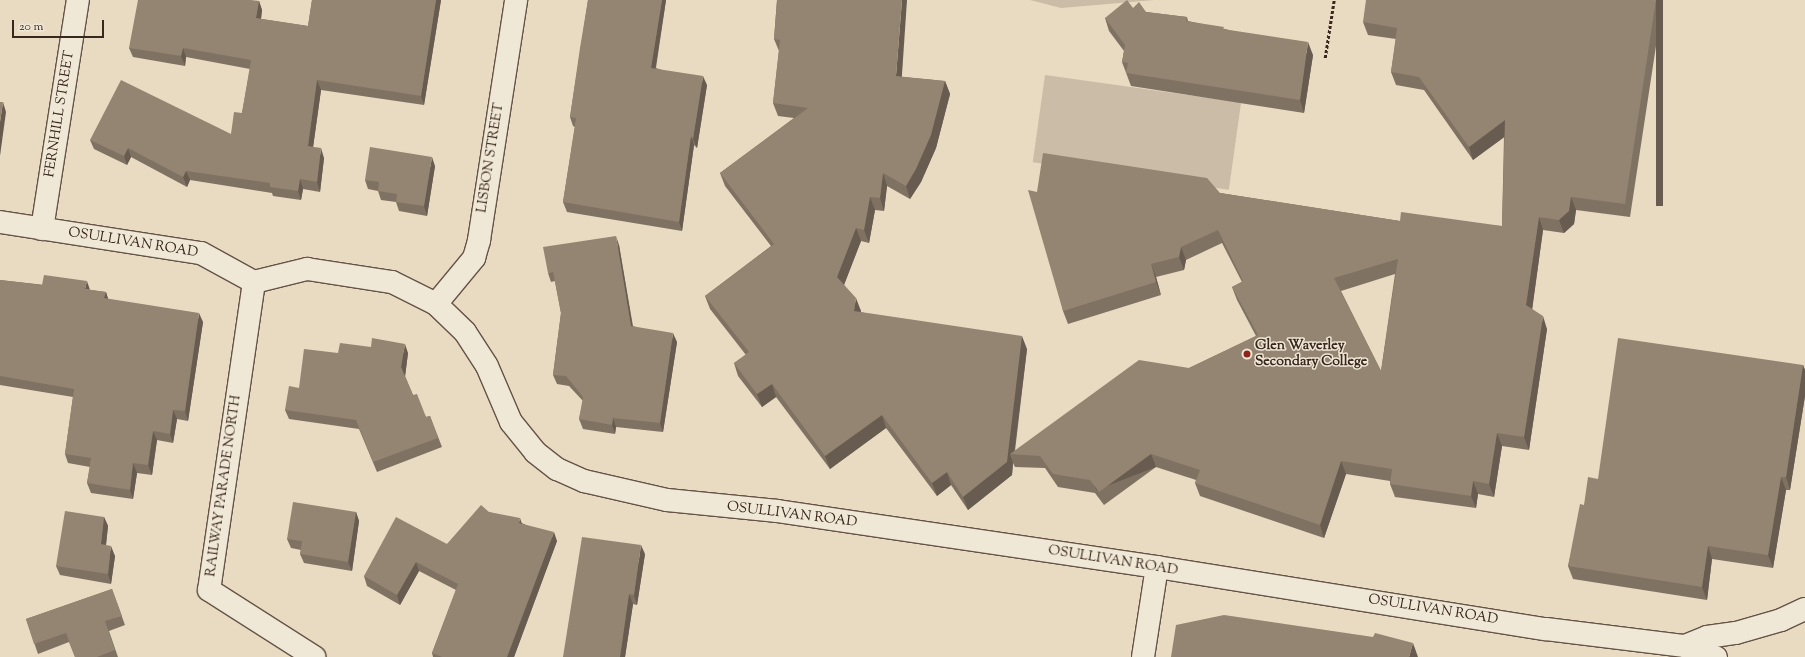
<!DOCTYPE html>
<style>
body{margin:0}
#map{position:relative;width:1805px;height:657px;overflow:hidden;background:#e8dbc2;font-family:"Sorts Mill Goudy",serif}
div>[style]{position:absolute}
.green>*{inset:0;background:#cabca6;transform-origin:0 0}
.path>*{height:2.5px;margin-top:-1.25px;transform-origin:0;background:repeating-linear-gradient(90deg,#39261c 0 3px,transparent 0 5px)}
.roads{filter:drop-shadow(1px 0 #655346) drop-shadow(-1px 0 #655346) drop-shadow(0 1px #655346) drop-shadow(0 -1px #655346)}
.minor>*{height:22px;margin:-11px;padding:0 11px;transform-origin:11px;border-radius:11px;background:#f0e8d7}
.wall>*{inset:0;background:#7f7262}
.shaded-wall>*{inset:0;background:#685c50;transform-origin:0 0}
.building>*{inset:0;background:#948472}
.dots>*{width:11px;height:11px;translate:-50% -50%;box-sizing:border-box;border:2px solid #f0e8d7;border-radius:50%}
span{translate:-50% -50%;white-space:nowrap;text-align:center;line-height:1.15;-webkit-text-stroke:3px #f0e8d7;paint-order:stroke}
.street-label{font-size:14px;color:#39261c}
.poi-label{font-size:14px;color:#39261c;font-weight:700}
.left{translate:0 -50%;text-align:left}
.scale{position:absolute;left:12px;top:20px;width:92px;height:18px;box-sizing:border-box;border:2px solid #39261c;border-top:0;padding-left:5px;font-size:12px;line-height:14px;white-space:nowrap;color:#39261c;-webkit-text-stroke:3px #f0e8d7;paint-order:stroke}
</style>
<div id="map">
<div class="green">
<div style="clip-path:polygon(1030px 0,1154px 0,1061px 8px)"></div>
<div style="left:1045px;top:75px;width:198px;height:88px;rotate:8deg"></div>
</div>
<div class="path">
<div style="left:1325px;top:58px;width:59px;rotate:-81.2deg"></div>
</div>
<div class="roads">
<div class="minor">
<div style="left:0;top:222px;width:203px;rotate:8.8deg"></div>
<div style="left:201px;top:253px;width:60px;rotate:28.7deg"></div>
<div style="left:254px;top:282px;width:55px;rotate:-13.8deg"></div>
<div style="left:307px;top:269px;width:86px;rotate:8.7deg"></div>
<div style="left:392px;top:282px;width:49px;rotate:26.6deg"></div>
<div style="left:436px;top:304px;width:40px;rotate:44deg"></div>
<div style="left:465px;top:332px;width:40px;rotate:57.1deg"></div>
<div style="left:487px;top:366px;width:61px;rotate:66.8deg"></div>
<div style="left:511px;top:422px;width:38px;rotate:51deg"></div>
<div style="left:535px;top:452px;width:28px;rotate:38deg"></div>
<div style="left:557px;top:469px;width:30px;rotate:24deg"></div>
<div style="left:584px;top:481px;width:85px;rotate:12.9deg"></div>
<div style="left:667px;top:500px;width:111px;rotate:5.7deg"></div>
<div style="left:777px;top:511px;width:384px;rotate:8.4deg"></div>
<div style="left:1157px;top:567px;width:394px;rotate:9.1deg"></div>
<div style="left:1546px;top:629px;width:140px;rotate:7deg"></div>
<div style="left:1685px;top:646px;width:33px;rotate:20deg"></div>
<div style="left:42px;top:229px;width:232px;rotate:-81.1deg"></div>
<div style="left:254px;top:282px;width:311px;rotate:98.3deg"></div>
<div style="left:209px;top:590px;width:125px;rotate:32.5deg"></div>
<div style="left:436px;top:304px;width:60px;rotate:-50.4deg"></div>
<div style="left:474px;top:258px;width:19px;rotate:-74deg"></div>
<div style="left:479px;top:240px;width:243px;rotate:-81.2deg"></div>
<div style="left:1685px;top:646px;width:24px;rotate:-22deg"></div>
<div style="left:1707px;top:637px;width:29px;rotate:-8deg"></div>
<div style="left:1736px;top:633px;width:47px;rotate:-16.1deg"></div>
<div style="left:1781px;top:620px;width:26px;rotate:-25deg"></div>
<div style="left:1143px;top:657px;width:91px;rotate:-81.2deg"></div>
</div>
</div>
<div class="wall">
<div style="clip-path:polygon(312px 0,441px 0,424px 105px,321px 90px,313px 147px,324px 158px,320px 192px,303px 189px,301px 200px,273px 196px,272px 193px,190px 180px,187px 187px,131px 157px,127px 165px,94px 149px,90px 140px,231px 134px,242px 113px,250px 69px,186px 57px,185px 66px,133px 57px,129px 48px,259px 1px,262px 10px,261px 19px,308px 26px)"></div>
<div style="clip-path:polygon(588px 0,666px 0,656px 68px,707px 85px,697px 148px,694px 145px,682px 231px,567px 212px,563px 202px,575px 127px,573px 126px,570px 117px)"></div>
<div style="clip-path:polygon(evenodd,777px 0,902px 77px,945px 81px,950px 94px,936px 148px,921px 182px,910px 199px,887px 186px,884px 211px,875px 210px,869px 243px,861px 241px,844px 285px,861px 311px,860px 312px,1027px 349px,1015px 451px,1256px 336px,1237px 300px,1232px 287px,1242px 282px,1222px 243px,1186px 260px,1184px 270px,1156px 277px,1161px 295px,1068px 324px,1063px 311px,1037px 192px,1220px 193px,1400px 221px,1502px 226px,1504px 136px,1473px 160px,1424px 90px,1396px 85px,1391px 72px,1396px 39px,1368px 35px,1363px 22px,1663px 0,1630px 217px,1576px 210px,1574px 224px,1564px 233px,1543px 230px,1532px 309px,1547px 329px,1529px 450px,1502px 446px,1494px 497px,1478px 494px,1476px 508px,1395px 497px,1390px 484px,1390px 481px,1346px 474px,1324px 538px,1200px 496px,1195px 483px,1196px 480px,1156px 467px,1104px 505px,1095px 493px,1058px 487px,1045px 468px,1015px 467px,1013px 463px,1012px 475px,968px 510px,951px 485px,937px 496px,886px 428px,830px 469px,776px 397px,762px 407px,738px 376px,734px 363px,746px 355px,710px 309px,705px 296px,771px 246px,725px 186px,720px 173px,794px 118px,778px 116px,773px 103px,779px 51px,774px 39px,777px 0,1395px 274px,1381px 371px,1341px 291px,1395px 274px)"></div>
<div style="clip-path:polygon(1133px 8px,1146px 12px,1187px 17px,1188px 21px,1225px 29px,1313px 55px,1304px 113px,1131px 86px,1122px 62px,1124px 51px,1109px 31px,1105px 18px)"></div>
<div style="clip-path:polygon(435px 166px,427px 216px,399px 211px,396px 202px,381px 200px,378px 191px,368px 189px,365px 180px)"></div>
<div style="clip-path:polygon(619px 245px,633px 326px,677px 342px,663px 432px,616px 427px,615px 434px,583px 429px,579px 419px,583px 401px,569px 386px,557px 384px,553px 375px,561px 313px,555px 281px,551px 282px,548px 273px)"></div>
<div style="clip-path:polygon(0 280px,90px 290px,106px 292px,108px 299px,203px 322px,188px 421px,177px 419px,173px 443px,157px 440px,152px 475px,137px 473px,133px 499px,91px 493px,87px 483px,90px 467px,68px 463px,65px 454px,73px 397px,0 385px)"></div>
<div style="clip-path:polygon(371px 347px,408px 353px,405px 376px,413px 395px,426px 417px,430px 416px,442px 447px,377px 472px,359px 429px,289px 419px,285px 410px,299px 388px,338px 353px)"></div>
<div style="clip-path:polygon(1803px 365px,1805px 370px,1805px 396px,1790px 490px,1786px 490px,1773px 568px,1712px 559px,1707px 600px,1573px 579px,1568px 566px,1584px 505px,1598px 479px)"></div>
<div style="clip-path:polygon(356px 512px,359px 521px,352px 571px,304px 563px,300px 554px,301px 550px,291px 548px,287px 539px)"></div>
<div style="clip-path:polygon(489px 512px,522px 523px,557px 541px,514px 657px,433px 657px,432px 653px,456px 590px,419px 571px,400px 605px,367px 586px,364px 576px,447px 544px)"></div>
<div style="clip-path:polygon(104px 517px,108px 526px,106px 545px,115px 556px,111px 584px,60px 575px,56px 566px)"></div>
<div style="clip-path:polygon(645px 554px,637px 605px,633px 604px,625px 657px,563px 657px)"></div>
<div style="clip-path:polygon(112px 589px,125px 625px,109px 631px,118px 657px,75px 657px,69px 642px,38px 654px,26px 619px)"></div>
</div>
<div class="shaded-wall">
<div style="clip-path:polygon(436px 0,441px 0,424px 105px,421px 96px)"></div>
<div style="clip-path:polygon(662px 0,666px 0,654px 77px,651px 68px)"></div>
<div style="clip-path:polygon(902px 0,907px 0,901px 89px,896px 76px)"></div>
<div style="left:1656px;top:0;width:7px;height:206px"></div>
<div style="clip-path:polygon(259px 1px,262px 10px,260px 27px,256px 18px)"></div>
<div style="clip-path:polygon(1308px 42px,1313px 55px,1304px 113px,1300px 100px)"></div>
<div style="clip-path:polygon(183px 48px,186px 57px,185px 66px,181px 56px)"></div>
<div style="clip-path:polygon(703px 76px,707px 85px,697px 148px,693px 139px)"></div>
<div style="clip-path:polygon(317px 80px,321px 90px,312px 155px,308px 146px)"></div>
<div style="clip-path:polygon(945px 81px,950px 94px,936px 148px,921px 182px,910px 199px,906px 186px)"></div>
<div style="clip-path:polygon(3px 102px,6px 112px,0 156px,0 122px)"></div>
<div style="clip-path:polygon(1505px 120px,1510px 133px,1473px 160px,1469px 147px)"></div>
<div style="clip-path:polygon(691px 136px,694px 145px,682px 231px,679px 222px)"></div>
<div style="clip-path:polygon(128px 148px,131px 157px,127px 165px,124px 156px)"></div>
<div style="clip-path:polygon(321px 148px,324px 158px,320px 192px,317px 182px)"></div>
<div style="clip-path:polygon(432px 157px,435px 166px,427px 216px,424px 206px)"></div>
<div style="clip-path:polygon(186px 171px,190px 180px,187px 187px,183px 177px)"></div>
<div style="clip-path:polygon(883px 173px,887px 186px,884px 211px,880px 198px)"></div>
<div style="clip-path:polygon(300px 179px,303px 189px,301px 200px,298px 191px)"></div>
<div style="clip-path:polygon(870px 197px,875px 210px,869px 243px,864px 230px)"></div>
<div style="clip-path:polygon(1571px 197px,1576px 210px,1574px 224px,1564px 233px,1559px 220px)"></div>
<div style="clip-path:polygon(1539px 217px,1543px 230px,1531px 318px,1526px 305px)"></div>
<div style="clip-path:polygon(856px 228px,861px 241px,842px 290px,837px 277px)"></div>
<div style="clip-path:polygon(616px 236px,619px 245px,634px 335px,631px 326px)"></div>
<div style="clip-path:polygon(1181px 247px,1186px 260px,1184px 270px,1179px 257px)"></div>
<div style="clip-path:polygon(1151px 264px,1156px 277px,1161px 295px,1156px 282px)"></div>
<div style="clip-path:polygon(87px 281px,90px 290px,85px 289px)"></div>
<div style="clip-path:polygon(106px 292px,109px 302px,104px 298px)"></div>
<div style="clip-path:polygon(856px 298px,861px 311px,859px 324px,854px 311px)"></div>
<div style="clip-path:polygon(199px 313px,203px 322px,188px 421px,185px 411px)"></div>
<div style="clip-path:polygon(1543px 316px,1547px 329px,1529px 450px,1524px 437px)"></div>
<div style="clip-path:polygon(673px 333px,677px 342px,663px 432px,660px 423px)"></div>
<div style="clip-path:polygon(1022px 336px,1027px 349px,1014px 454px,1010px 454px,1013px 463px,1012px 475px,968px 510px,963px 497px)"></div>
<div style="clip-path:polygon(405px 344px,408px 353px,405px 377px,401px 367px)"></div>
<div style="clip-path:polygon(1803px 365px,1805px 370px,1805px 396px,1790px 490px,1786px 477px)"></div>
<div style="clip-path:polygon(772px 384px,776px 397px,762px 407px,757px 394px)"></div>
<div style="clip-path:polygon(173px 410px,177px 419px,173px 443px,170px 434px)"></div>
<div style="clip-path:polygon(882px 415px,886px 428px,830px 469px,825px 456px)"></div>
<div style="clip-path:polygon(613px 418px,616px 427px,615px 434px,612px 425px)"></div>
<div style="clip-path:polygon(153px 431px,157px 440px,152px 475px,148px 465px)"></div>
<div style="clip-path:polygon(1497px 433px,1502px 446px,1494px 497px,1489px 484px)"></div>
<div style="left:1151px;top:454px;width:14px;height:64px;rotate:69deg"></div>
<div style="clip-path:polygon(1341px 461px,1346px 474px,1324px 538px,1320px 525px)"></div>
<div style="clip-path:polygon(133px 463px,137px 473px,133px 499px,130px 490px)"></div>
<div style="clip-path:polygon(947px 472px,951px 485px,937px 496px,932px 483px)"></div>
<div style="clip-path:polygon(1781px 477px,1786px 490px,1773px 568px,1768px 555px)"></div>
<div style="clip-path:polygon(1473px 481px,1478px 494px,1476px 508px,1471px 496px)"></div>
<div style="clip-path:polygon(356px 512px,359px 521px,352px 571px,348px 562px)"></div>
<div style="clip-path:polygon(104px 517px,108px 526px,105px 553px,101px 544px)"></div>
<div style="clip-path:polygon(520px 518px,523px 527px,519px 523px)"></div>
<div style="clip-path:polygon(554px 532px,557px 541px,514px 657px,507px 657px)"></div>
<div style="clip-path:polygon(641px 545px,645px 554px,637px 605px,634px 595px)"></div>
<div style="clip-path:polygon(111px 546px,115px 556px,111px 584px,108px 574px)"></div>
<div style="clip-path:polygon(1708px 546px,1712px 559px,1707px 600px,1702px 587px)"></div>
<div style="clip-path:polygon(416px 562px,419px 571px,400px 605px,397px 595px)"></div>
<div style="clip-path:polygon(629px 594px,633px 604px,625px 657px,620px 657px)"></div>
<div style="clip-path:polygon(1413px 643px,1418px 657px,1409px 657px)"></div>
</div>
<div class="building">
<div style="clip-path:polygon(138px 0,251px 0,259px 1px,256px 18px,308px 26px,312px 0,436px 0,421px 96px,317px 80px,308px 146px,321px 148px,317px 182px,300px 179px,298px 191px,270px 187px,270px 183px,186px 171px,183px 177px,128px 148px,124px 156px,90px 140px,121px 80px,231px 134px,234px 112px,242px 113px,251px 60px,183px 48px,181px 56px,129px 48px)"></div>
<div style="clip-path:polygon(588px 0,662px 0,651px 68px,703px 76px,693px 139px,691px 136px,679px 222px,563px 202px,576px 118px,570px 117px,580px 48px)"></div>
<div style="clip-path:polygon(777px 0,902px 0,896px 76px,945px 81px,931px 135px,916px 169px,906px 186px,883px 173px,880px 198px,870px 197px,864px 230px,856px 228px,837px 277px,856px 298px,854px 311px,1022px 336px,1007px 462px,963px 497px,947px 472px,932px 483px,882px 415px,825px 456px,772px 384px,757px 394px,734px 363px,749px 352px,705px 296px,774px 244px,720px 173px,808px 108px,773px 103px,780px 40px,774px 39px)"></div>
<div style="clip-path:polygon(1127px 0,1133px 8px,1139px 2px,1146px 12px,1187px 17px,1186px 21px,1224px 27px,1223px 29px,1308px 42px,1300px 100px,1126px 73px,1128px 63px,1122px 62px,1125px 45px,1105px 18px)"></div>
<div style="clip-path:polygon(evenodd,1366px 0,1656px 0,1625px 204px,1571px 197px,1569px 211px,1559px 220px,1539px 217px,1526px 305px,1543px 316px,1524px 437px,1497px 433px,1489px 484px,1473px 481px,1471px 496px,1390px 484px,1392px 469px,1341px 461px,1320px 525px,1195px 483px,1200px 470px,1151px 454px,1099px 492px,1090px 480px,1053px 474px,1040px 456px,1010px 454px,1139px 360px,1189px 368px,1258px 335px,1232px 287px,1243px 281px,1218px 230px,1181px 247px,1179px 257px,1151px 264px,1156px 282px,1063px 311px,1028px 190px,1037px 192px,1043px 153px,1207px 178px,1220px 193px,1400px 221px,1401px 212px,1502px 226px,1505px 120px,1469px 147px,1419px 77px,1391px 72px,1397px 28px,1363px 22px,1366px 0,1398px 259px,1381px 371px,1334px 278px,1398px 259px)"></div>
<div style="clip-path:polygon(0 102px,3px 102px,0 122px)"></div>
<div style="clip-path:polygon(370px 147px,432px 157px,424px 206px,396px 202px,397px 194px,378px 191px,379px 182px,365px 180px)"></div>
<div style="clip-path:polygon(616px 236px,631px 326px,673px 333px,660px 423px,613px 418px,612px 425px,579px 419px,583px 397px,566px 376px,553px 375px,561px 313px,553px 272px,548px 273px,543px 247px)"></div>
<div style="clip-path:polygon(44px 275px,87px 281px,85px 289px,106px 292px,104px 298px,199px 313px,185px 411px,173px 410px,170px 434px,153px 431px,148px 465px,133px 463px,130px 490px,87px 483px,91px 458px,65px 454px,74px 389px,0 376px,0 280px,42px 285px)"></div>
<div style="clip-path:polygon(372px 338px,405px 344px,401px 367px,413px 395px,417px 394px,426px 417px,430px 416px,438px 438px,373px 462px,356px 420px,285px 410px,289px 386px,299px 388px,304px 349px,338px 353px,340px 343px,371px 347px)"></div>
<div style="clip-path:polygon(1618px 338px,1803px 365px,1786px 477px,1781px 477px,1768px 555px,1708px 546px,1702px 587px,1568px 566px,1580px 504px,1584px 505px,1588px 477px,1598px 479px)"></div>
<div style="clip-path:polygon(293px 502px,356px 512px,348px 562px,300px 554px,302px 541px,287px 539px)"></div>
<div style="clip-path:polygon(481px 505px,489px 512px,520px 518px,519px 523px,554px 532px,507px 657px,442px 657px,432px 653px,458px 584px,416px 562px,397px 595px,364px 576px,396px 517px,447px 544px)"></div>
<div style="clip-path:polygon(65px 511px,104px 517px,101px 544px,111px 546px,108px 574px,56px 566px)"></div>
<div style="clip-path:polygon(582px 537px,641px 545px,634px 595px,629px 594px,620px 657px,563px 657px)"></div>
<div style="clip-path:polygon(112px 589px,122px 616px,105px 621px,115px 650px,97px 657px,75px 657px,66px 633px,34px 644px,26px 619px)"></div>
<div style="clip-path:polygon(1224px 615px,1373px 637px,1375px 633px,1413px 643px,1409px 657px,1171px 657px,1176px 625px)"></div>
</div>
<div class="dots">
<div style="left:1247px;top:354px;background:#8f2418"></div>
</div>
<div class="street-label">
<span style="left:60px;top:114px;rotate:-81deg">FERNHILL STREET</span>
<span style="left:491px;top:158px;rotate:-81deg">LISBON STREET</span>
<span style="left:133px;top:243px;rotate:9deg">OSULLIVAN ROAD</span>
<span style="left:224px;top:486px;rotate:-82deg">RAILWAY PARADE NORTH</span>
<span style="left:792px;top:515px;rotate:7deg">OSULLIVAN ROAD</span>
<span style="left:1113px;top:561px;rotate:9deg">OSULLIVAN ROAD</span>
<span style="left:1433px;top:610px;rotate:9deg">OSULLIVAN ROAD</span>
</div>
<div class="poi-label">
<span class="left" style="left:1255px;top:354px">Glen Waverley<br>Secondary College</span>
</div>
<div class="scale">20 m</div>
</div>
